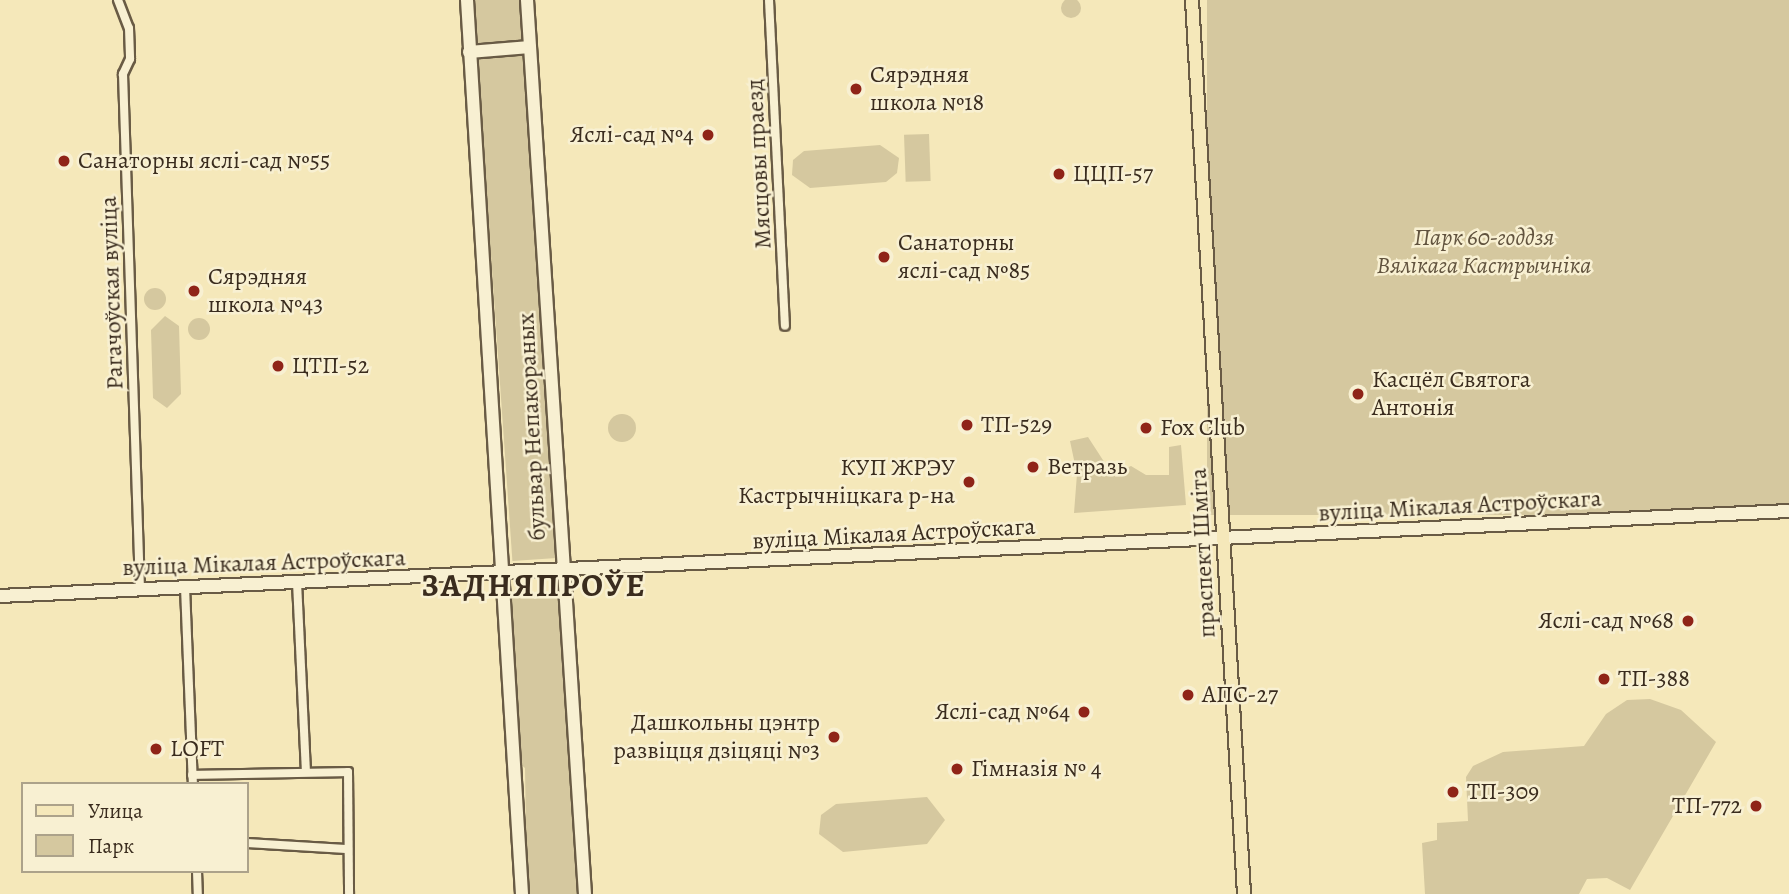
<!DOCTYPE html>
<meta charset="utf-8">
<style>
body{margin:0}
#map{position:relative;width:1789px;height:894px;overflow:hidden;background:#f5e8ba;font-family:Alegreya,serif}
div>[style]{position:absolute}
.green>*{inset:0;background:#d5c89f;transform-origin:0 0}
.round{border-radius:50%}
.roads{filter:drop-shadow(2px 0 #695b45) drop-shadow(-2px 0 #695b45) drop-shadow(0 2px #695b45) drop-shadow(0 -2px #695b45)}
.minor>*{height:8px;margin:-4px;padding:0 4px;transform-origin:4px;border-radius:4px;background:#f8f0d2}
.secondary>*{height:12px;margin:-6px;padding:0 6px;transform-origin:6px;border-radius:6px;background:#f8f0d2}
.primary>*{height:12px;margin:-6px;padding:0 6px;transform-origin:6px;border-radius:6px;background:#f5e8ba}
.dots>*{width:19px;height:19px;translate:-50% -50%;box-sizing:border-box;border:4px solid #f8f0d2;border-radius:50%}
span{translate:-50% -50%;white-space:nowrap;text-align:center;line-height:1.15;-webkit-text-stroke:5px #f8f0d2;paint-order:stroke}
.poi-label{font-size:24px;color:#3a2c1e}
.left{translate:0 -50%;text-align:left}
.right{translate:-100% -50%;text-align:right}
.street-label{font-size:24px;color:#3a2c1e}
.park-label{font-size:24px;color:#61533e;font-style:italic}
.district-label{font-size:32px;color:#3a2c1e;font-weight:700;letter-spacing:2px}
.legend{position:absolute;left:21px;top:782px;width:228px;height:91px;box-sizing:border-box;background:#f8f0d2;border:2px solid #aca28a;margin:0;padding:9px 12px;list-style:none;font-size:21px;color:#3a2c1e}
.legend li{display:flex;align-items:center;gap:14px;height:35px}
.legend b{width:35px;border:2px solid #aca28a}
</style>
<div id="map">
<div class="green">
<div class="round" style="left:1061px;top:-2px;width:20px;height:20px"></div>
<div style="left:473px;top:0;width:49px;height:45px"></div>
<div style="left:1207px;top:0;width:582px;height:515px"></div>
<div style="left:525px;top:53px;width:506px;height:48px;rotate:86deg"></div>
<div style="left:929px;top:134px;width:47px;height:25px;rotate:88deg"></div>
<div style="clip-path:polygon(880px 145px,899px 158px,897px 173px,886px 182px,810px 188px,792px 175px,793px 160px,804px 151px)"></div>
<div class="round" style="left:144px;top:288px;width:22px;height:22px"></div>
<div style="clip-path:polygon(165px 316px,179px 326px,181px 394px,167px 408px,153px 398px,151px 330px)"></div>
<div class="round" style="left:188px;top:318px;width:22px;height:22px"></div>
<div class="round" style="left:608px;top:414px;width:28px;height:28px"></div>
<div style="clip-path:polygon(1088px 437px,1112px 474px,1131px 466px,1146px 475px,1169px 475px,1169px 447px,1181px 445px,1186px 505px,1074px 513px,1077px 474px,1070px 441px)"></div>
<div style="clip-path:polygon(560px 594px,580px 894px,527px 894px,525px 768px,518px 762px,507px 597px)"></div>
<div style="clip-path:polygon(1650px 699px,1681px 710px,1716px 742px,1630px 890px,1607px 878px,1587px 879px,1579px 894px,1425px 894px,1422px 843px,1437px 840px,1437px 823px,1468px 821px,1466px 777px,1473px 766px,1503px 752px,1584px 746px,1606px 714px,1627px 700px)"></div>
<div style="clip-path:polygon(927px 797px,945px 820px,927px 844px,843px 852px,819px 834px,821px 815px,836px 804px)"></div>
</div>
<div class="roads">
<div class="minor">
<div style="left:118px;top:0;width:30px;rotate:69deg"></div>
<div style="left:129px;top:28px;width:31px;rotate:88deg"></div>
<div style="left:130px;top:59px;width:17px;rotate:115deg"></div>
<div style="left:123px;top:74px;width:515px;rotate:88.11deg"></div>
<div style="left:769px;top:0;width:326px;rotate:87.2deg"></div>
<div style="left:297px;top:582px;width:190px;rotate:87.3deg"></div>
<div style="left:185px;top:587px;width:197px;rotate:87.7deg"></div>
<div style="left:192px;top:775px;width:156px;rotate:-1.1deg"></div>
<div style="left:348px;top:772px;width:122px;rotate:89.5deg"></div>
<div style="left:247px;top:843px;width:99px;rotate:3.5deg"></div>
<div style="left:197px;top:871px;width:23px;rotate:88deg"></div>
</div>
<div class="secondary">
<div style="left:467px;top:0;width:896px;rotate:86.48deg"></div>
<div style="left:527px;top:0;width:896px;rotate:86.29deg"></div>
<div style="left:469px;top:52px;width:61px;rotate:-4.7deg"></div>
<div style="left:0;top:596px;width:1791px;rotate:-2.72deg"></div>
</div>
<div class="primary">
<div style="left:1192px;top:0;width:896px;rotate:86.67deg"></div>
</div>
</div>
<div class="dots">
<div style="left:856px;top:89px;background:#8f2418"></div>
<div style="left:708px;top:135px;background:#8f2418"></div>
<div style="left:64px;top:161px;background:#8f2418"></div>
<div style="left:1059px;top:174px;background:#8f2418"></div>
<div style="left:884px;top:257px;background:#8f2418"></div>
<div style="left:194px;top:291px;background:#8f2418"></div>
<div style="left:278px;top:366px;background:#8f2418"></div>
<div style="left:1358px;top:394px;background:#8f2418"></div>
<div style="left:967px;top:425px;background:#8f2418"></div>
<div style="left:1146px;top:428px;background:#8f2418"></div>
<div style="left:1033px;top:467px;background:#8f2418"></div>
<div style="left:969px;top:482px;background:#8f2418"></div>
<div style="left:1688px;top:621px;background:#8f2418"></div>
<div style="left:1604px;top:679px;background:#8f2418"></div>
<div style="left:1188px;top:695px;background:#8f2418"></div>
<div style="left:1084px;top:712px;background:#8f2418"></div>
<div style="left:834px;top:737px;background:#8f2418"></div>
<div style="left:156px;top:749px;background:#8f2418"></div>
<div style="left:957px;top:769px;background:#8f2418"></div>
<div style="left:1453px;top:792px;background:#8f2418"></div>
<div style="left:1756px;top:806px;background:#8f2418"></div>
</div>
<div class="poi-label">
<span class="left" style="left:870px;top:89px">Сярэдняя<br>школа №18</span>
<span class="right" style="left:694px;top:135px">Яслі-сад №4</span>
<span class="left" style="left:78px;top:161px">Санаторны яслі-сад №55</span>
<span class="left" style="left:1073px;top:174px">ЦЦП-57</span>
<span class="left" style="left:898px;top:257px">Санаторны<br>яслі-сад №85</span>
<span class="left" style="left:208px;top:291px">Сярэдняя<br>школа №43</span>
<span class="left" style="left:292px;top:366px">ЦТП-52</span>
<span class="left" style="left:1372px;top:394px">Касцёл Святога<br>Антонія</span>
<span class="left" style="left:981px;top:425px">ТП-529</span>
<span class="left" style="left:1160px;top:428px">Fox Club</span>
<span class="left" style="left:1047px;top:467px">Ветразь</span>
<span class="right" style="left:955px;top:482px">КУП ЖРЭУ<br>Кастрычніцкага р-на</span>
<span class="right" style="left:1674px;top:621px">Яслі-сад №68</span>
<span class="left" style="left:1618px;top:679px">ТП-388</span>
<span class="left" style="left:1202px;top:695px">АПС-27</span>
<span class="right" style="left:1070px;top:712px">Яслі-сад №64</span>
<span class="right" style="left:820px;top:737px">Дашкольны цэнтр<br>развіцця дзіцяці №3</span>
<span class="left" style="left:170px;top:749px">LOFT</span>
<span class="left" style="left:971px;top:769px">Гімназія № 4</span>
<span class="left" style="left:1467px;top:792px">ТП-309</span>
<span class="right" style="left:1742px;top:806px">ТП-772</span>
</div>
<div class="street-label">
<span style="left:759px;top:164px;rotate:-93deg">Мясцовы праезд</span>
<span style="left:112px;top:293px;rotate:-92deg">Рагачоўская вуліца</span>
<span style="left:532px;top:427px;rotate:-93deg">бульвар Непакораных</span>
<span style="left:1460px;top:506px;rotate:-3deg">вуліца Мікалая Астроўскага</span>
<span style="left:894px;top:534px;rotate:-3deg">вуліца Мікалая Астроўскага</span>
<span style="left:1203px;top:553px;rotate:-93deg">праспект Шміта</span>
<span style="left:264px;top:563px;rotate:-2deg">вуліца Мікалая Астроўскага</span>
</div>
<div class="park-label">
<span style="left:1484px;top:252px">Парк 60-годдзя<br>Вялікага Кастрычніка</span>
</div>
<div class="district-label">
<span style="left:534px;top:585px">ЗАДНЯПРОЎЕ</span>
</div>
<ul class="legend">
<li><b style="height:9px;background:#f5e8ba"></b>Улица</li>
<li><b style="height:19px;background:#d5c89f"></b>Парк</li>
</ul>
</div>
